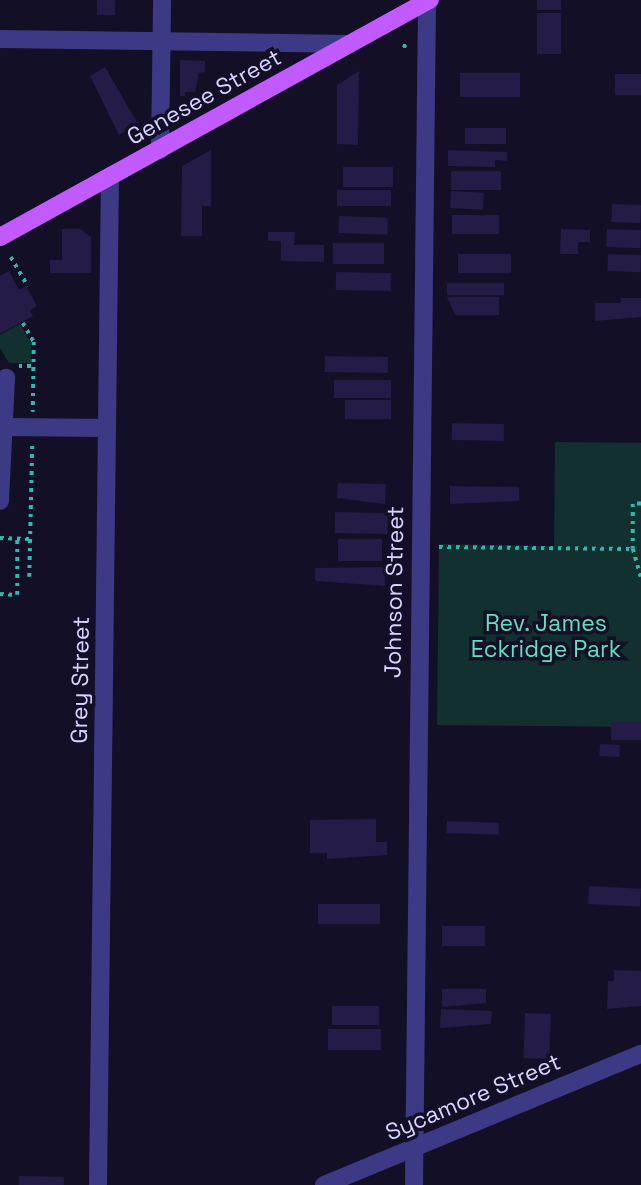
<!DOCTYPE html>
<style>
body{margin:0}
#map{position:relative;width:641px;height:1185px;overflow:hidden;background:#130f26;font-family:"Space Grotesk",sans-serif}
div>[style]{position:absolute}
.green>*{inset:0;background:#12302f}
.building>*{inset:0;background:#241b47;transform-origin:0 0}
.path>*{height:3.5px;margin-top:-1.75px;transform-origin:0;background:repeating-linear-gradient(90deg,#2fb8b0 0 3.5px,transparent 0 8.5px)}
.minor>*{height:18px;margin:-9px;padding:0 9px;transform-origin:9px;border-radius:9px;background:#3d3a85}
.major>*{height:18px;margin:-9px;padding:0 9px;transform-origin:9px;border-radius:9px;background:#c25bff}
span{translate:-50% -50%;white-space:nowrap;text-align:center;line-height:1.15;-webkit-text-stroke:7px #130f26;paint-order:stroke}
.street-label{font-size:23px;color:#d9d4ff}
.park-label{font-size:23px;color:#5fe0c0}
</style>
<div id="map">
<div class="green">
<div style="clip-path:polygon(20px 324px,31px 343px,31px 363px,9px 363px,0 348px,0 335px)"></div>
<div style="clip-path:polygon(555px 442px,641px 443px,641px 727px,437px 725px,439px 544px,554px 546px)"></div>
</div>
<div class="building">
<div style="left:97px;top:0;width:18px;height:15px"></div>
<div style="left:537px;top:0;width:24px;height:10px"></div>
<div style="left:537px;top:13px;width:24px;height:41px"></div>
<div style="clip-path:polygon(180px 60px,205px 61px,205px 72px,199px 73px,195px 92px,185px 92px,185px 96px,180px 96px)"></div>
<div style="clip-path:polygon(105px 67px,138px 124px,119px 135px,90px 76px)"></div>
<div style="clip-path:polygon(359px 71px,358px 145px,337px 144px,337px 85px)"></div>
<div style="left:460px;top:73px;width:60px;height:24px"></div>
<div style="left:615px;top:74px;width:26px;height:21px"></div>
<div style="left:465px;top:128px;width:41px;height:16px"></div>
<div style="clip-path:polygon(211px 150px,211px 206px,202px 206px,202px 236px,181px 236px,182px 166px)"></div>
<div style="clip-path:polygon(448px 150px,507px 152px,507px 161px,495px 160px,495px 167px,448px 166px)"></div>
<div style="left:343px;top:167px;width:50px;height:20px"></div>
<div style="left:451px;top:171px;width:50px;height:19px"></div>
<div style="left:337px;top:190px;width:54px;height:16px"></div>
<div style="left:451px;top:191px;width:33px;height:17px;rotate:3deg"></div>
<div style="left:612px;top:204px;width:29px;height:18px;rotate:2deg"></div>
<div style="left:452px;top:215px;width:47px;height:19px"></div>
<div style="left:339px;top:216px;width:49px;height:17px;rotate:2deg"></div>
<div style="clip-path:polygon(62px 229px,80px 229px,91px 237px,91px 273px,50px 273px,50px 260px,62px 260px)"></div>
<div style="clip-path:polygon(561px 229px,590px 230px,590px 242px,578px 242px,578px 254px,560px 254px)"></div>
<div style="left:607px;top:229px;width:34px;height:18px;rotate:2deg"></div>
<div style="clip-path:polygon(268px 232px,295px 232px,294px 245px,324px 245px,324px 262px,281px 261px,281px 241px,268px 241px)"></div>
<div style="left:333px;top:243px;width:51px;height:21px"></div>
<div style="left:511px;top:254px;width:19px;height:53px;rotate:90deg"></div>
<div style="left:608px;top:254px;width:33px;height:17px;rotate:2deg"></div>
<div style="clip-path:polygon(9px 271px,19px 290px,26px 286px,37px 306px,30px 310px,33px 316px,0 334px,0 276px)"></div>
<div style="left:336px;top:272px;width:55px;height:18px;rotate:1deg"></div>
<div style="left:447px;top:283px;width:57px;height:12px"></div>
<div style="clip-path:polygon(447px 297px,499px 297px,499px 315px,455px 315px)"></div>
<div style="clip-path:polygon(621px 298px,641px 298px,641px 317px,595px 321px,595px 303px,621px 303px)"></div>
<div style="left:325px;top:356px;width:63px;height:16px;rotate:1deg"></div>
<div style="left:334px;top:380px;width:57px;height:18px"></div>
<div style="left:345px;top:400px;width:46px;height:19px"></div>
<div style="left:452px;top:423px;width:52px;height:17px;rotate:1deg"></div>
<div style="clip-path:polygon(338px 483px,386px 484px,385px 504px,337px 498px)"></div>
<div style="clip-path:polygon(450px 486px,519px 487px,519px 501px,450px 504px)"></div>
<div style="left:335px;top:512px;width:53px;height:21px;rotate:1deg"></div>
<div style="left:338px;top:539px;width:44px;height:22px"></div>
<div style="clip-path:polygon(385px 567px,385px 586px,315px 581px,315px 568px)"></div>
<div style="left:611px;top:722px;width:30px;height:18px"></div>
<div style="left:600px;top:744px;width:20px;height:12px;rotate:3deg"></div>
<div style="clip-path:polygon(376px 819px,376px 842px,387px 842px,387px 855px,327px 859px,327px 853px,310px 853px,310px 820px)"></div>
<div style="left:447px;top:821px;width:52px;height:12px;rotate:2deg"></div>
<div style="left:589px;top:886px;width:52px;height:18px;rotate:3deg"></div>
<div style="left:318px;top:904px;width:62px;height:20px"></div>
<div style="left:442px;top:926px;width:43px;height:20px"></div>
<div style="clip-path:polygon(614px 970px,641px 971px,641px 1006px,607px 1009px,608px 981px,614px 981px)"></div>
<div style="clip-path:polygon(442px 989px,486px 989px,486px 1003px,442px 1007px)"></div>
<div style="left:332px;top:1006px;width:47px;height:19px"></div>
<div style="clip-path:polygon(441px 1009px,492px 1011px,491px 1024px,440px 1028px)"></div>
<div style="left:525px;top:1013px;width:26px;height:45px;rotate:2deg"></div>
<div style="left:328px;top:1029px;width:53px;height:21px"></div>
<div style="left:19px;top:1176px;width:45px;height:9px;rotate:1deg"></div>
</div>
<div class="path">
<div style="left:404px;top:48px;width:5px;rotate:-79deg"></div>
<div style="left:260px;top:65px;width:3px;rotate:-45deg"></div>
<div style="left:11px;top:257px;width:34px;rotate:60deg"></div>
<div style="left:23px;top:323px;width:22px;rotate:60deg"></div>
<div style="left:34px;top:342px;width:70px;rotate:90.8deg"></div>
<div style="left:19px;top:366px;width:14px"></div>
<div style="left:641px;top:504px;width:8px;rotate:180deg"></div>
<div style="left:633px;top:504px;width:45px;rotate:90deg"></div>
<div style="left:633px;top:549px;width:29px;rotate:74deg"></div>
<div style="left:0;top:538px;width:29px;rotate:2deg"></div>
<div style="left:439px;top:547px;width:194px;rotate:0.6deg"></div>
<div style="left:29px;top:577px;width:135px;rotate:-88.7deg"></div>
<div style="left:0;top:594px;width:17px;rotate:3deg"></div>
<div style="left:17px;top:595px;width:56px;rotate:-90deg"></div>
</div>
<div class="minor">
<div style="left:0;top:39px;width:350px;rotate:0.8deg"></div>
<div style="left:160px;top:150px;width:150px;rotate:-89.2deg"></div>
<div style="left:0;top:381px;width:7px;rotate:-27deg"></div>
<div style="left:6px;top:378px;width:123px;rotate:92.8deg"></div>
<div style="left:5px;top:427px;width:102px;rotate:0.6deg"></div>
<div style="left:98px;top:1185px;width:1009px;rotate:-89.32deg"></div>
<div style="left:324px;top:1185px;width:343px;rotate:-22.5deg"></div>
<div style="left:414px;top:1185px;width:1185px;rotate:-89.37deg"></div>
</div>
<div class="major">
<div style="left:0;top:237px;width:491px;rotate:-28.9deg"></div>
</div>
<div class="street-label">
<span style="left:204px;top:97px;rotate:-29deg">Genesee Street</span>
<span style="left:394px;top:592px;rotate:-89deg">Johnson Street</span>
<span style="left:80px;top:680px;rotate:-89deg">Grey Street</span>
<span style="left:473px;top:1097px;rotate:-23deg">Sycamore Street</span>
</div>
<div class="park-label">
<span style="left:546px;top:636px">Rev. James<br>Eckridge Park</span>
</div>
</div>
